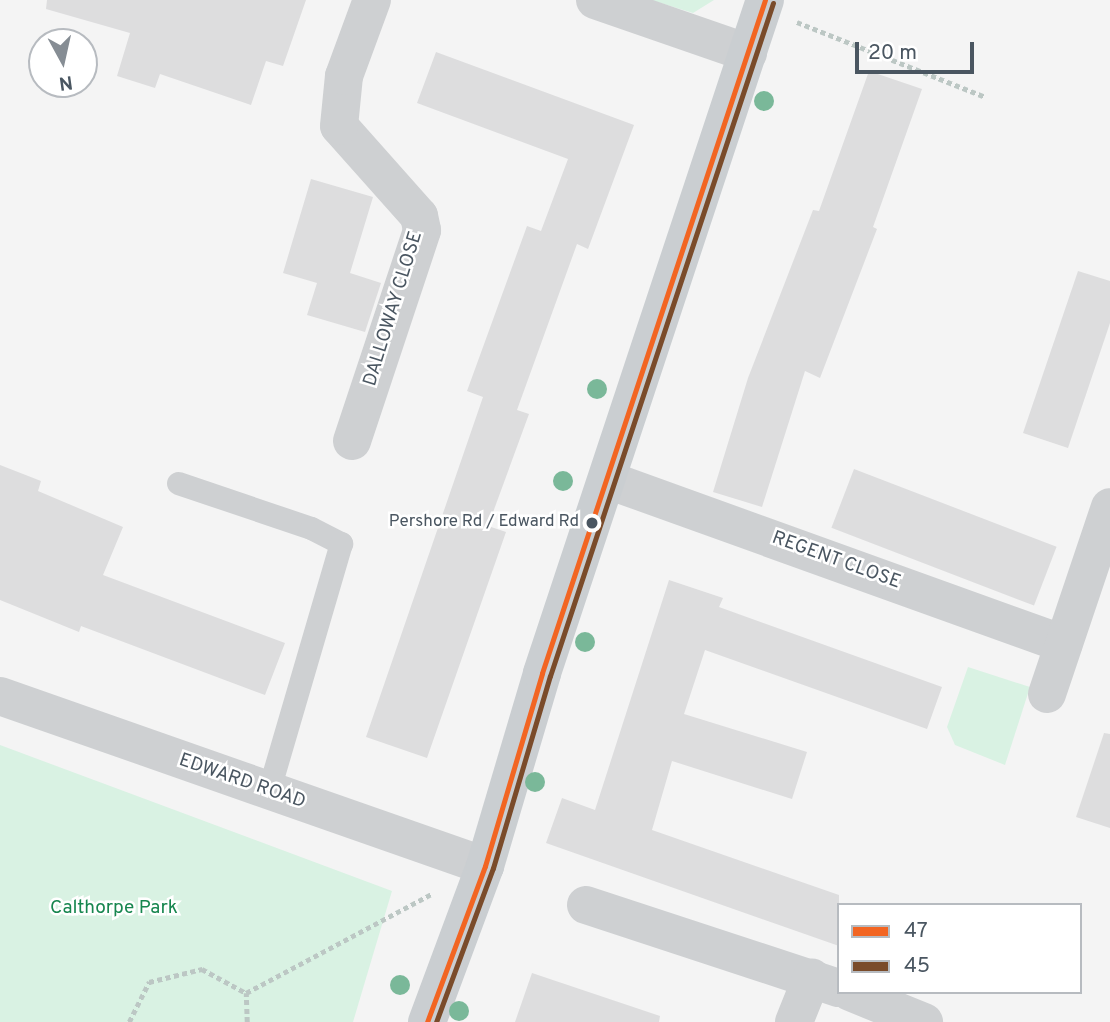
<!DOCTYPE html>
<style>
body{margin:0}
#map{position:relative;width:1110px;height:1022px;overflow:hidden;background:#f4f4f4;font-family:Overpass,sans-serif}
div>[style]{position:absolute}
.green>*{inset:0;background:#d9f2e3}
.building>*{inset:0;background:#ddddde;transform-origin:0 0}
.path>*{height:4.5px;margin-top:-2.25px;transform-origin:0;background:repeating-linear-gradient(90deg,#bcc7c4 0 5px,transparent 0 8.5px)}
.service>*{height:23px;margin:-11.5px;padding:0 11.5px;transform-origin:11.5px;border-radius:11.5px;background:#ced0d2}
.minor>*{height:38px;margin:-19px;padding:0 19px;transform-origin:19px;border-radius:19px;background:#ced0d2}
.primary>*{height:38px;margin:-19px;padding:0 19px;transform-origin:19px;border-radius:19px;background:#caced1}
.bus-1>*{height:5px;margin:-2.5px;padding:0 2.5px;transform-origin:2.5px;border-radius:2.5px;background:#f26522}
.bus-2>*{height:5px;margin:-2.5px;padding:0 2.5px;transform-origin:2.5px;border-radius:2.5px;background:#7a4b2a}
.trees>*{width:20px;height:20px;margin:-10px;border-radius:50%;background:#7ab899}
.dots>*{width:19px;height:19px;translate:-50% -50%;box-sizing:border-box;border:4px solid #fff;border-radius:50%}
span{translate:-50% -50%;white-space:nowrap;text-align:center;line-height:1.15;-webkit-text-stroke:5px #fff;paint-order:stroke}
.bus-label{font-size:17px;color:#4a5661}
.right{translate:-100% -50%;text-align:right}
.street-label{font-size:19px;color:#4a5661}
.park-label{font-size:19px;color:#17864f}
.legend{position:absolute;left:837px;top:903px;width:245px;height:91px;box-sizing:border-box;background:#fff;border:2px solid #b7bbc0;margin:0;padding:9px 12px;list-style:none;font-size:21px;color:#4a5661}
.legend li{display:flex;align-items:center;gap:14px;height:35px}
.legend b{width:35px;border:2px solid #b7bbc0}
.north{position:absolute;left:28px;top:28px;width:70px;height:70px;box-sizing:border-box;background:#fff;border:2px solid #b7bbc0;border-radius:50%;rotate:172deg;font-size:19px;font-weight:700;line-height:28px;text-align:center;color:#4a5661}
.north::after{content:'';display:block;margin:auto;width:24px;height:32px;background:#868d94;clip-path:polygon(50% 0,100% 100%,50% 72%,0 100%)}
.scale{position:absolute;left:855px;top:42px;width:119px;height:32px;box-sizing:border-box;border:4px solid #4a5661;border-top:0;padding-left:9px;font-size:21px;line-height:24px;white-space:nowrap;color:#4a5661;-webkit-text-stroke:5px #fff;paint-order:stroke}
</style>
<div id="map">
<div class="green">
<div style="clip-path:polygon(651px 0,714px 0,693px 13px)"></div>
<div style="clip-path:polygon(968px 667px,1030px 687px,1005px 765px,955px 745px,947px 727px)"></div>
<div style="clip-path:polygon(0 745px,392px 891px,353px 1022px,0 1022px)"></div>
</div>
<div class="building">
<div style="clip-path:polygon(47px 0,306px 0,283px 66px,266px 61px,251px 105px,160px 74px,155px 88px,117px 76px,130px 33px,46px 9px)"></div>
<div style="clip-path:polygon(436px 52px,634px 125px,588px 249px,577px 244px,517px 410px,529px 414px,488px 526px,506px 532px,427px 758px,366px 737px,483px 397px,467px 391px,527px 226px,541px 231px,568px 159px,417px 103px)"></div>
<div style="clip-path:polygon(869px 71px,922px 89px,873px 227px,877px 229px,820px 378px,805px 371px,762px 507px,713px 492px,748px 378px,813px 210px,819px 211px)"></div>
<div style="clip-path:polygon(311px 179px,373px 197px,350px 273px,381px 283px,365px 332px,307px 315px,317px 283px,283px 273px)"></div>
<div style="clip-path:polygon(1078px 271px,1110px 281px,1110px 323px,1068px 448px,1023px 433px)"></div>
<div style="clip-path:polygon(0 465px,41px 481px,38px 491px,123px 527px,103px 575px,285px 643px,265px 695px,81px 626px,79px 632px,0 600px)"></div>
<div style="left:854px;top:469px;width:217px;height:63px;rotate:21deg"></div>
<div style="clip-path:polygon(669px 580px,723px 598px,719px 607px,942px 687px,927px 729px,705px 650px,684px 714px,807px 752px,792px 799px,672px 761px,652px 830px,839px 895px,839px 946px,546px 843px,562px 798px,595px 810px)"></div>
<div style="clip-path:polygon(1104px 733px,1110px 734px,1110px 828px,1076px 817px)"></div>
<div style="clip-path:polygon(532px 973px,660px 1016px,659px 1022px,515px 1022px)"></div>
</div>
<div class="path">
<div style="left:797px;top:22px;width:202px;rotate:21.7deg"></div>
<div style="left:129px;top:1022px;width:45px;rotate:-63.4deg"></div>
<div style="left:149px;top:982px;width:55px;rotate:-13.8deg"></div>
<div style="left:202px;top:969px;width:50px;rotate:28.6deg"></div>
<div style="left:247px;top:1022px;width:29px;rotate:-92deg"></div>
<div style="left:246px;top:993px;width:212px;rotate:-28.1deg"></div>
</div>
<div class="service">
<div style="left:178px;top:483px;width:140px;rotate:18.7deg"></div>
<div style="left:311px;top:528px;width:34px;rotate:27deg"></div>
<div style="left:341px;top:543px;width:259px;rotate:106.3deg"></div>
</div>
<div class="minor">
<div style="left:595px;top:0;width:162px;rotate:19.1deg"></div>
<div style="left:352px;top:441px;width:222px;rotate:-71.6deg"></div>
<div style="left:422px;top:230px;width:14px;rotate:-102deg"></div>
<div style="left:419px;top:216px;width:120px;rotate:-131.6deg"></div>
<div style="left:339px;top:126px;width:50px;rotate:-84.3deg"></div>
<div style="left:344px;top:76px;width:81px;rotate:-69.8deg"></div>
<div style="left:608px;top:480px;width:484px;rotate:19.8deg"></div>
<div style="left:1047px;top:694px;width:197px;rotate:-71.4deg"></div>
<div style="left:0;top:696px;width:514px;rotate:19.32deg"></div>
<div style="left:586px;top:905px;width:266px;rotate:18.2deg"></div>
<div style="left:850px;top:992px;width:80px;rotate:22.1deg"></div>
<div style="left:794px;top:1022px;width:48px;rotate:-68.2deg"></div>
</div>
<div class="primary">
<div style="left:427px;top:1022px;width:166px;rotate:-69.6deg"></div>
<div style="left:485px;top:866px;width:201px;rotate:-73.5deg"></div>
<div style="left:542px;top:673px;width:709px;rotate:-71.67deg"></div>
</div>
<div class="bus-1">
<div style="left:427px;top:1022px;width:166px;rotate:-69.6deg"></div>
<div style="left:485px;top:866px;width:201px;rotate:-73.5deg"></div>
<div style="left:542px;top:673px;width:709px;rotate:-71.67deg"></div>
</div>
<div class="bus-2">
<div style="left:436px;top:1022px;width:164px;rotate:-69.7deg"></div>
<div style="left:493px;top:868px;width:200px;rotate:-73.5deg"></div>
<div style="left:550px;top:676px;width:709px;rotate:-71.67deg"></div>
</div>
<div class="trees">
<div style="left:764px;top:101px"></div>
<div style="left:597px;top:389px"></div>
<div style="left:563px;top:481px"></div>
<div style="left:585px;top:642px"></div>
<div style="left:535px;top:782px"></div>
<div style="left:400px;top:985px"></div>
<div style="left:459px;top:1011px"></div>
</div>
<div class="dots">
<div style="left:592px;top:523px;background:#4a5661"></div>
</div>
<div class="bus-label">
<span class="right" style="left:579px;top:523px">Pershore Rd / Edward Rd</span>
</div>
<div class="street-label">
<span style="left:394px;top:309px;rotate:-73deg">DALLOWAY CLOSE</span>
<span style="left:836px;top:561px;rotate:20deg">REGENT CLOSE</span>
<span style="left:242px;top:782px;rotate:19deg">EDWARD ROAD</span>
</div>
<div class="park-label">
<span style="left:114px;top:909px">Calthorpe Park</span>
</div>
<ul class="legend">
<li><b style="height:9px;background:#f26522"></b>47</li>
<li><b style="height:9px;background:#7a4b2a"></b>45</li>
</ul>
<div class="north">N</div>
<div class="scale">20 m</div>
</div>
